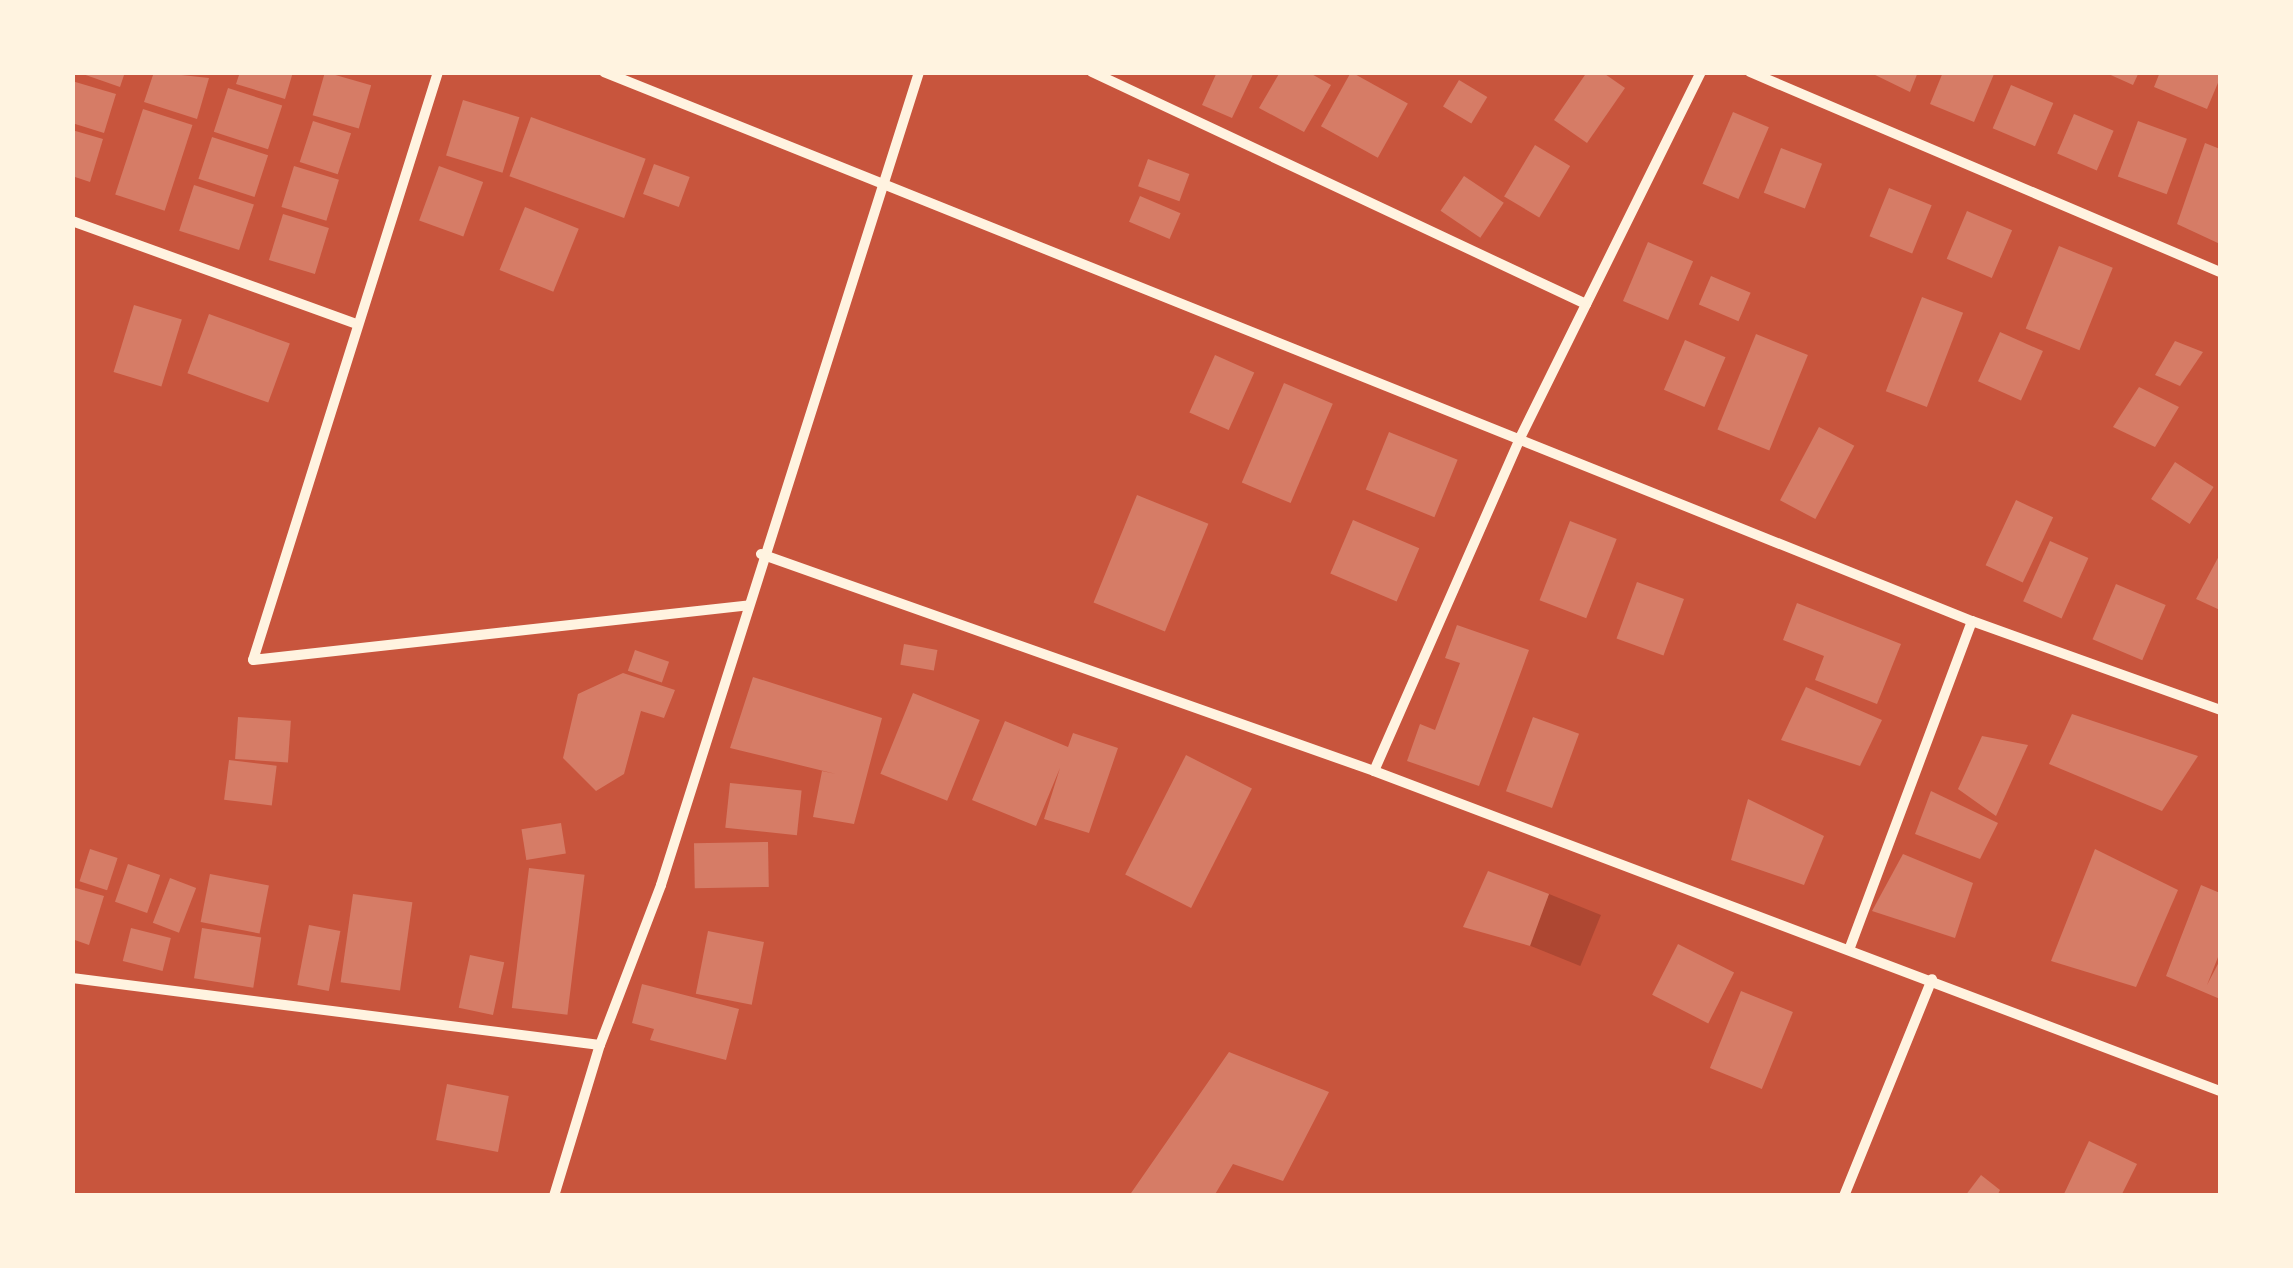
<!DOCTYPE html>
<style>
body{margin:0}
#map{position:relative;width:2293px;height:1268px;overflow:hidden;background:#c8553d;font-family:"Fira Sans Condensed",sans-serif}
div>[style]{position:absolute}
.green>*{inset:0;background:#ae4732;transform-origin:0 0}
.building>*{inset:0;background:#d67c66;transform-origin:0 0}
.minor>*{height:10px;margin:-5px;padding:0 5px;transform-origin:5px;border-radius:5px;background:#fff3e0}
span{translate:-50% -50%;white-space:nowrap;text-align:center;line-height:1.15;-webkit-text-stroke:10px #fff3e0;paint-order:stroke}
.frame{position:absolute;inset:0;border:75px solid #fff3e0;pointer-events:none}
</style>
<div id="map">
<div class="green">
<div style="left:1549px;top:894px;width:56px;height:55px;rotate:22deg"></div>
</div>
<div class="building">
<div style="clip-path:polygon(77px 72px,125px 72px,120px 87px)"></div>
<div style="clip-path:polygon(154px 72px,209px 78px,197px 119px,144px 102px)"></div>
<div style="clip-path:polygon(240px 72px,293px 72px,285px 99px,236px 84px)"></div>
<div style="left:325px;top:72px;width:48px;height:45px;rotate:16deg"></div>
<div style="clip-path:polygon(1217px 72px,1254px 72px,1232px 118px,1202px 105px)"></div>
<div style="clip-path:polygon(1280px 72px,1308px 72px,1331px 85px,1304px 132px,1259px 108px)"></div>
<div style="left:1351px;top:72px;width:65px;height:62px;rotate:29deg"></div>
<div style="clip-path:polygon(1587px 72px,1602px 72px,1625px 88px,1587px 143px,1554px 120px)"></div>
<div style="clip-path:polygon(1869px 72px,1918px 72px,1910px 92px)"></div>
<div style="clip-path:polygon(1943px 72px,1994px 74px,1974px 122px,1930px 104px)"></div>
<div style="clip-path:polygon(2104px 72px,2139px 72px,2133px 85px)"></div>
<div style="clip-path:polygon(2160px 72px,2220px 72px,2220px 78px,2207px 109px,2154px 87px)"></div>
<div style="left:1459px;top:80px;width:33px;height:31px;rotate:31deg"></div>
<div style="clip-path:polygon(72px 81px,116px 94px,104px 133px,72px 123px)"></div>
<div style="left:2011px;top:85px;width:46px;height:47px;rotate:23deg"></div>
<div style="left:228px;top:88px;width:57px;height:46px;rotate:18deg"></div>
<div style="left:463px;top:100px;width:59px;height:58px;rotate:17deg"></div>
<div style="left:143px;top:109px;width:52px;height:90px;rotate:18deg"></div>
<div style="left:1733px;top:112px;width:39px;height:78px;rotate:23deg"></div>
<div style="left:2074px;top:114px;width:43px;height:43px;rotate:23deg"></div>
<div style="left:531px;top:117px;width:122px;height:63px;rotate:20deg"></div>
<div style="left:313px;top:121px;width:40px;height:43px;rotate:18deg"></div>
<div style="left:2138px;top:121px;width:52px;height:59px;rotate:20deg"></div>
<div style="clip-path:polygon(72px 130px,103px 139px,90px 182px,72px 176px)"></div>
<div style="left:212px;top:137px;width:59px;height:44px;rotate:18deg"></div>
<div style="clip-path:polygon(2205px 143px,2220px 149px,2220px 244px,2177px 224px)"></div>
<div style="left:1535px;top:145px;width:41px;height:60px;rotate:31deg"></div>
<div style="left:1781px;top:148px;width:44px;height:48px;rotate:21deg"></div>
<div style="left:1148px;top:159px;width:44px;height:29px;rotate:20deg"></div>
<div style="left:654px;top:164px;width:38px;height:32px;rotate:20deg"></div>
<div style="left:294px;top:166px;width:47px;height:43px;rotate:17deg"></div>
<div style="left:439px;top:166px;width:47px;height:58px;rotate:20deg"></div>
<div style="left:1464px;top:176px;width:48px;height:42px;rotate:34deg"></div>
<div style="left:194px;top:185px;width:63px;height:48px;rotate:18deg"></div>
<div style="left:1889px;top:188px;width:46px;height:52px;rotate:22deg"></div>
<div style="left:1140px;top:196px;width:44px;height:28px;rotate:23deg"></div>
<div style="left:525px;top:207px;width:58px;height:68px;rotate:22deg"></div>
<div style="left:1967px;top:211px;width:49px;height:52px;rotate:23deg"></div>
<div style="left:283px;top:214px;width:48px;height:48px;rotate:17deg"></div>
<div style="left:1648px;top:242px;width:49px;height:64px;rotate:23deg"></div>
<div style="left:2059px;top:246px;width:58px;height:89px;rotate:22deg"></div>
<div style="left:1711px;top:276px;width:43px;height:31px;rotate:23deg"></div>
<div style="left:1922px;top:297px;width:44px;height:101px;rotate:21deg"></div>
<div style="left:134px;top:305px;width:50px;height:70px;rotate:17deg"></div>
<div style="left:209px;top:314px;width:86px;height:63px;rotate:20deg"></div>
<div style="left:2000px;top:332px;width:47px;height:54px;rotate:24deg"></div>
<div style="left:1756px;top:334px;width:56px;height:103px;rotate:22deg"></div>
<div style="left:1685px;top:340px;width:44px;height:54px;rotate:23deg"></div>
<div style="clip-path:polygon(2175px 341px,2203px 352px,2180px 386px,2155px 375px)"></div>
<div style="left:1215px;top:355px;width:43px;height:63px;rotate:24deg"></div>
<div style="left:1284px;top:383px;width:53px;height:108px;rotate:23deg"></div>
<div style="clip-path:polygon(2139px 387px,2179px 407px,2155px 447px,2113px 427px)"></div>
<div style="left:1819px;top:427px;width:40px;height:83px;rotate:28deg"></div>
<div style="left:1389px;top:432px;width:74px;height:62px;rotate:22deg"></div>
<div style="left:2175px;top:462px;width:46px;height:44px;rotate:33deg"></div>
<div style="left:1137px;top:495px;width:77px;height:116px;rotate:22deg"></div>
<div style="left:2016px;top:500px;width:41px;height:72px;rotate:25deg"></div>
<div style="left:1353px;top:520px;width:72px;height:58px;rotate:23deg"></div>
<div style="left:1570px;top:521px;width:50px;height:85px;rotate:21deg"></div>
<div style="left:2050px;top:541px;width:42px;height:66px;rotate:24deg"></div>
<div style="clip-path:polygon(2220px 554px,2220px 610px,2196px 599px)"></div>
<div style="left:1637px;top:582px;width:50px;height:60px;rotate:20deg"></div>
<div style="left:2116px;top:584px;width:54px;height:60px;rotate:23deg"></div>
<div style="clip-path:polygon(1797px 603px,1901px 644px,1877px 704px,1815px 680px,1824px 656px,1783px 640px)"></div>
<div style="clip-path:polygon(1457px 625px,1529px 650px,1479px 786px,1407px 761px,1420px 724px,1435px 730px,1460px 663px,1445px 658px)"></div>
<div style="left:904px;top:644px;width:34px;height:21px;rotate:10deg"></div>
<div style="left:635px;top:650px;width:36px;height:22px;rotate:19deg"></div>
<div style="clip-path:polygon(623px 673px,675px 690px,664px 718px,641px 711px,624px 774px,596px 791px,563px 758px,578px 694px)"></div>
<div style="clip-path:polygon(753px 677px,882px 718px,854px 824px,813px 817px,822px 771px,836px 774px,730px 748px)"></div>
<div style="clip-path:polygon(1806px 687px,1882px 720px,1860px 766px,1781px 740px)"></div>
<div style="left:913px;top:693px;width:72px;height:87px;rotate:22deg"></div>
<div style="clip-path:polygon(2072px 714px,2198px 756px,2162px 811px,2049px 764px)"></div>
<div style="left:238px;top:717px;width:53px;height:42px;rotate:4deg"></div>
<div style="left:1533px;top:717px;width:49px;height:79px;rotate:20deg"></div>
<div style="clip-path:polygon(1005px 721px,1068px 747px,1073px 733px,1118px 748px,1089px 833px,1044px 819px,1060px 768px,1036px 826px,972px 800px)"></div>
<div style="clip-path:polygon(1982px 736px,2028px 745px,1996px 816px,1958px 789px)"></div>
<div style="left:1186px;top:755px;width:74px;height:134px;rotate:27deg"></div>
<div style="left:229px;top:760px;width:48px;height:40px;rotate:7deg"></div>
<div style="left:730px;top:783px;width:72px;height:45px;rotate:6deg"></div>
<div style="clip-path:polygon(1931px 791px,1998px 823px,1980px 859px,1915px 834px)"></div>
<div style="clip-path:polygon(1748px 799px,1824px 836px,1804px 885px,1731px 860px)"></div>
<div style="left:561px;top:823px;width:31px;height:40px;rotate:81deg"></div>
<div style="left:768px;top:842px;width:45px;height:74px;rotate:89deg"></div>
<div style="left:90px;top:849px;width:29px;height:34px;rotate:18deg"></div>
<div style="clip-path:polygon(2095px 849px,2178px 890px,2136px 987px,2051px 961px)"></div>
<div style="clip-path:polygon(1903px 854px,1973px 883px,1955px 938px,1872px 911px)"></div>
<div style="left:128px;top:864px;width:34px;height:40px;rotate:19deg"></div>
<div style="left:529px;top:868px;width:56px;height:141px;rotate:7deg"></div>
<div style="clip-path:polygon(1488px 871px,1549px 894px,1530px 946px,1463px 927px)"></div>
<div style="left:210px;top:874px;width:60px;height:49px;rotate:11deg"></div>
<div style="left:170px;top:878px;width:28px;height:48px;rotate:21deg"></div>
<div style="clip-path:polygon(2201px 885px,2220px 893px,2220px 952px,2207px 985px,2220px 960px,2220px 999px,2166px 976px)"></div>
<div style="clip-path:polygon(72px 887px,104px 896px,89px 945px,72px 939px)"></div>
<div style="left:353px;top:894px;width:60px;height:89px;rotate:8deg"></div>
<div style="left:309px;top:925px;width:32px;height:61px;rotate:11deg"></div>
<div style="left:131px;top:928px;width:41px;height:34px;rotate:14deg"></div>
<div style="left:202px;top:928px;width:60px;height:51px;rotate:9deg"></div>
<div style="left:708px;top:931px;width:57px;height:64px;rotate:11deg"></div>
<div style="left:1678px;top:944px;width:63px;height:57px;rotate:27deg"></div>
<div style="left:470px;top:955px;width:35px;height:54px;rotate:12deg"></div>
<div style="clip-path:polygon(642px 984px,739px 1009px,726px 1060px,650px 1040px,654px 1029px,632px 1023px)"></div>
<div style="left:1741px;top:991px;width:56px;height:83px;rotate:22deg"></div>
<div style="clip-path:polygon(1229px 1052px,1329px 1092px,1283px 1181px,1233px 1164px,1214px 1196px,1129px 1196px)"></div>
<div style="left:447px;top:1084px;width:63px;height:57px;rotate:11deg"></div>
<div style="clip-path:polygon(2089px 1141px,2137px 1164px,2121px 1196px,2063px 1196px)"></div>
<div style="clip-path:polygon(1981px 1175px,2000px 1190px,1997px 1196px,1965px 1196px)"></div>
</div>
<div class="minor">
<div style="left:438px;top:72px;width:616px;rotate:107.46deg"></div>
<div style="left:253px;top:660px;width:498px;rotate:-6.3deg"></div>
<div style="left:604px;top:72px;width:1474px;rotate:21.87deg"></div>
<div style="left:1972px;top:621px;width:263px;rotate:19.7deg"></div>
<div style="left:1092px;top:72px;width:546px;rotate:25.16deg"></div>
<div style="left:1750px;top:72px;width:511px;rotate:23.05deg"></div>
<div style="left:72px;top:221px;width:300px;rotate:19.9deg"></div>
<div style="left:761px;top:554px;width:650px;rotate:19.49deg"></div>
<div style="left:1374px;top:771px;width:904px;rotate:20.72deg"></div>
<div style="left:1374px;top:771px;width:364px;rotate:-66.3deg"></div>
<div style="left:1520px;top:438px;width:408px;rotate:-63.7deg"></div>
<div style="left:1849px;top:950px;width:351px;rotate:-69.5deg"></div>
<div style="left:72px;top:978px;width:532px;rotate:7.23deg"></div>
<div style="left:554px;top:1196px;width:158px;rotate:-73.1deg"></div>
<div style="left:600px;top:1045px;width:171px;rotate:-69.1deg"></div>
<div style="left:661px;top:885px;width:853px;rotate:-72.39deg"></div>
<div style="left:1844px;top:1196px;width:234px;rotate:-67.9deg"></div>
</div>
<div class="frame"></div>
</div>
